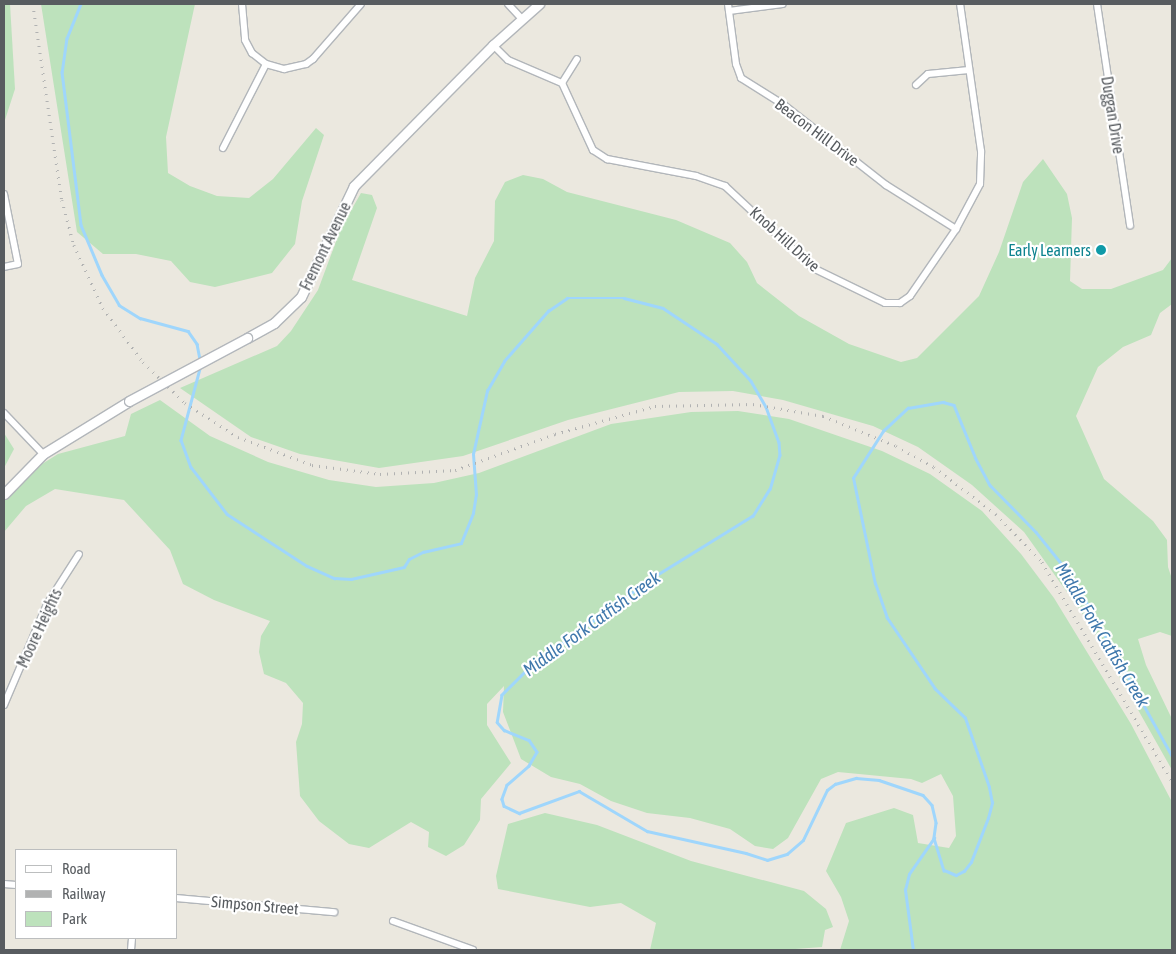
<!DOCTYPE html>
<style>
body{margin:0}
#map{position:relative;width:1176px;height:954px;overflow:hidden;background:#ebe8df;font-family:"Asap Condensed",sans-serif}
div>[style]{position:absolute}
.green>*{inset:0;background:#bde2bc}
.stream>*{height:2.5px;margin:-1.25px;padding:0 1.25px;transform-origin:1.25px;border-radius:1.25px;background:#9fd6fc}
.roads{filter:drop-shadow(1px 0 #b2b6ba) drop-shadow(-1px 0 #b2b6ba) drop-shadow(0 1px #b2b6ba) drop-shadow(0 -1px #b2b6ba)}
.minor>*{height:6px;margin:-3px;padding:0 3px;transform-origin:3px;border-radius:3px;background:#fff}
.secondary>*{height:9px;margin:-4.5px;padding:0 4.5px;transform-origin:4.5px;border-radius:4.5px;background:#fff}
.rail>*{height:2.5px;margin-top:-1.25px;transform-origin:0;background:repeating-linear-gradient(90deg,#b1b2b2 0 1px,transparent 0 7px)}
.bridges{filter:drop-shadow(1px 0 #b3b7bc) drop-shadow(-1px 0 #b3b7bc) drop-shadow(0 1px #b3b7bc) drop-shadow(0 -1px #b3b7bc)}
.secondary-bridge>*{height:9px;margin:-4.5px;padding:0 4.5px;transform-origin:4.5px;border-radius:4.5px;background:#fff}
.dots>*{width:14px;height:14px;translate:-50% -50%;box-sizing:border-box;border:2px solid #fff;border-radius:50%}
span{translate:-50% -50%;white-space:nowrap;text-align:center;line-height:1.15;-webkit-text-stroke:4.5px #fff;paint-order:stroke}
.street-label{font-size:16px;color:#585c60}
.culture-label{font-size:16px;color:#0d838f}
.right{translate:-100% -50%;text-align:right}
.water-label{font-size:18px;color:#3f78ac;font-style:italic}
.frame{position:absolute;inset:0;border:5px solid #585c60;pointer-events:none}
.legend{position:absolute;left:15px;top:849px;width:162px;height:90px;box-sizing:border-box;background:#fff;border:1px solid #bcbebf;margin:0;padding:6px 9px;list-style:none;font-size:15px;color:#585c60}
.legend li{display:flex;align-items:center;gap:10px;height:25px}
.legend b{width:25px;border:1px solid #bcbebf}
</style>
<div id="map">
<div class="green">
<div style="clip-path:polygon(4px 4px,10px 4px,15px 89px,4px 123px)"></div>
<div style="clip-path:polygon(41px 4px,195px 4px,166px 137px,168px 173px,190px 186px,217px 196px,249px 198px,273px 179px,316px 128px,324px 135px,302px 201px,295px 244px,272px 273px,215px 287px,190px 282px,171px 261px,136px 254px,103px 254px,77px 232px)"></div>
<div style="clip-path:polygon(1043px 159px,1067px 194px,1072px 218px,1070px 281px,1082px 289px,1111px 289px,1163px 270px,1172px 258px,1172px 304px,1160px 313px,1151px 335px,1123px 347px,1098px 367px,1076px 416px,1104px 479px,1153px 521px,1167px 540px,1168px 567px,1172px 579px,1172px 636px,1160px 632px,1138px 639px,1146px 665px,1172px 719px,1172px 770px,1089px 623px,1024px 532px,972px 485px,918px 447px,873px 426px,783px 400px,733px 391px,679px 392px,568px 420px,463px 456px,379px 468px,300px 454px,251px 437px,180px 388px,277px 346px,291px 331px,318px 290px,341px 228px,361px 193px,372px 195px,377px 208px,352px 280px,467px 316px,475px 278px,494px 241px,495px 201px,505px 182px,523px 175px,543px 179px,567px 192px,676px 220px,730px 243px,747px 262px,757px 283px,799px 316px,849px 344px,901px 362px,917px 358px,979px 296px,999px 252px,1023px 182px)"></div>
<div style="clip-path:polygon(160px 400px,210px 436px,268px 462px,329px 480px,376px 487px,434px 483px,479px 473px,611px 424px,691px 412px,738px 411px,789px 419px,882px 451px,930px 474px,982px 511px,1021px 554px,1054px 598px,1131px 724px,1172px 802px,1172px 950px,840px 950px,849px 921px,841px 897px,826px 871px,846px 823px,894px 808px,913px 815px,918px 843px,949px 848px,956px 836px,953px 796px,941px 774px,922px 783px,911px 779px,838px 772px,821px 779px,788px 838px,773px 849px,755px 846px,730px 829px,690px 818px,647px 813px,611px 801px,580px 784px,551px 777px,521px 759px,503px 712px,504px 686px,487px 704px,487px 725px,511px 763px,481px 799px,480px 820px,464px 845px,446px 856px,428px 847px,429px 832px,411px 822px,369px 848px,349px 844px,319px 821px,300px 796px,296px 742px,302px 724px,303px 703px,286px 683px,264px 674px,259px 652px,261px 636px,270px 621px,214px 600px,183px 584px,170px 550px,124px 500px,55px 489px,26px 506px,4px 532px,4px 500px,42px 464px,58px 454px,125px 436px,131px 414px)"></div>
<div style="clip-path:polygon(4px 433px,14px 449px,4px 468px)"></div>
<div style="clip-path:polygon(545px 813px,597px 825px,691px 861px,804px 891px,826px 909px,833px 927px,825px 930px,822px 947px,782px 950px,650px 950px,656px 923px,621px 903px,590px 907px,498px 889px,496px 876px,508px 824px)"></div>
</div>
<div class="stream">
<div style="left:81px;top:4px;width:37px;rotate:112deg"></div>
<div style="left:67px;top:38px;width:34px;rotate:98deg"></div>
<div style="left:62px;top:72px;width:154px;rotate:82.9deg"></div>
<div style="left:81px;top:225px;width:54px;rotate:67.2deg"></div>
<div style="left:102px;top:275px;width:34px;rotate:60deg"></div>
<div style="left:119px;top:305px;width:25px;rotate:32deg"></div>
<div style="left:140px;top:318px;width:50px;rotate:15.2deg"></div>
<div style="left:188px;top:331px;width:16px;rotate:55deg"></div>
<div style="left:197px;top:344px;width:16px;rotate:79deg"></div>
<div style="left:201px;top:365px;width:78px;rotate:104.9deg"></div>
<div style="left:181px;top:440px;width:29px;rotate:70deg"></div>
<div style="left:191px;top:467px;width:59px;rotate:52.5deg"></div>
<div style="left:227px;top:514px;width:95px;rotate:33deg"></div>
<div style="left:307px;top:566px;width:30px;rotate:24deg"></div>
<div style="left:334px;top:578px;width:17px;rotate:3deg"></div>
<div style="left:351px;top:579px;width:54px;rotate:-12.8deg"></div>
<div style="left:404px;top:567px;width:9px;rotate:-58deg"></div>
<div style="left:409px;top:559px;width:16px;rotate:-27deg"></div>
<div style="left:423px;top:552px;width:39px;rotate:-13deg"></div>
<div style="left:461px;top:543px;width:32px;rotate:-68deg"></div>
<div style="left:473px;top:513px;width:18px;rotate:-81deg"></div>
<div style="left:476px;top:495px;width:41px;rotate:-94.2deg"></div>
<div style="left:473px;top:454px;width:65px;rotate:-77.5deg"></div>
<div style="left:487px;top:391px;width:34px;rotate:-60deg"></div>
<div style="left:504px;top:361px;width:67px;rotate:-48.7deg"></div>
<div style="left:548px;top:311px;width:23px;rotate:-34deg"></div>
<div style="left:567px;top:298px;width:57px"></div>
<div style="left:624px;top:298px;width:40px;rotate:14.4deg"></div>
<div style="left:663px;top:308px;width:65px;rotate:33.7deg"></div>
<div style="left:717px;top:344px;width:50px;rotate:47.4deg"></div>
<div style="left:751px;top:381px;width:30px;rotate:60deg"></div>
<div style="left:766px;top:407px;width:37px;rotate:70deg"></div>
<div style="left:779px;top:442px;width:13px;rotate:86deg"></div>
<div style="left:780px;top:455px;width:35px;rotate:106deg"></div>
<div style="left:770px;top:489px;width:32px;rotate:122deg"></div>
<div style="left:753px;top:516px;width:114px;rotate:148.3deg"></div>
<div style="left:656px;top:576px;width:154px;rotate:144.2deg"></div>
<div style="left:531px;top:666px;width:41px;rotate:135deg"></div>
<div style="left:502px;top:695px;width:27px;rotate:100deg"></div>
<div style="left:497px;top:722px;width:11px;rotate:49deg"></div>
<div style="left:504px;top:730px;width:27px;rotate:22deg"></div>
<div style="left:529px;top:740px;width:14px;rotate:56deg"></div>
<div style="left:537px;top:752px;width:16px;rotate:120deg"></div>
<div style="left:529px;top:766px;width:29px;rotate:139deg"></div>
<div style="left:507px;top:785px;width:15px;rotate:110deg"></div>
<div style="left:502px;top:799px;width:7px;rotate:74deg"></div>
<div style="left:504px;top:806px;width:17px;rotate:25deg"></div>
<div style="left:519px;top:813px;width:64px;rotate:-20.1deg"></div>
<div style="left:579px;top:791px;width:79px;rotate:30.5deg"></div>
<div style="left:647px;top:831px;width:101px;rotate:12.5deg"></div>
<div style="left:746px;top:853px;width:22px;rotate:18deg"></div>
<div style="left:767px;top:860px;width:21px;rotate:-17deg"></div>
<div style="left:787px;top:854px;width:21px;rotate:-41deg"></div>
<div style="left:803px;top:840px;width:55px;rotate:-64.4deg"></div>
<div style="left:827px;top:790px;width:10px;rotate:-37deg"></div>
<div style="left:835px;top:784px;width:22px;rotate:-16deg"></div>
<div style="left:856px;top:778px;width:23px;rotate:5deg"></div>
<div style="left:879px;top:780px;width:46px;rotate:18.8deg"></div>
<div style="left:923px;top:795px;width:13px;rotate:48deg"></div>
<div style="left:932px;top:805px;width:18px;rotate:77deg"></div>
<div style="left:936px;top:823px;width:15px;rotate:98deg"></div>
<div style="left:934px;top:838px;width:34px;rotate:73deg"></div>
<div style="left:944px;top:870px;width:13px;rotate:23deg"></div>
<div style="left:956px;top:875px;width:9px;rotate:-27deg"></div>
<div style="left:964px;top:871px;width:11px;rotate:-52deg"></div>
<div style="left:971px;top:862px;width:47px;rotate:-68.9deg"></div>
<div style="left:988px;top:818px;width:16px;rotate:-75deg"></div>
<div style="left:992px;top:803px;width:16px;rotate:-101deg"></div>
<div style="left:989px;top:787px;width:73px;rotate:-109.2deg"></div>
<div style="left:965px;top:718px;width:42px;rotate:-136deg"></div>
<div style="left:935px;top:689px;width:86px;rotate:-124.1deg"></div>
<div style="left:887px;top:618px;width:36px;rotate:-109deg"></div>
<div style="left:875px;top:584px;width:108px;rotate:-101.7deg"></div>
<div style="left:853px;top:478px;width:56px;rotate:-57.4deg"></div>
<div style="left:883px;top:431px;width:34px;rotate:-43deg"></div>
<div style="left:908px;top:408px;width:36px;rotate:-10deg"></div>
<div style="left:943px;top:402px;width:11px;rotate:15deg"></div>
<div style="left:954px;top:405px;width:58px;rotate:67.8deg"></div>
<div style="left:976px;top:459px;width:30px;rotate:62deg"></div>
<div style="left:990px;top:485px;width:66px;rotate:45.6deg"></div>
<div style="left:1036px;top:532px;width:59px;rotate:51.2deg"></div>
<div style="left:1073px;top:578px;width:204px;rotate:60.9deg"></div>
<div style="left:825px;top:950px;width:4px"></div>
<div style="left:913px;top:950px;width:61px;rotate:-97.6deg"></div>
<div style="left:905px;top:890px;width:16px;rotate:-76deg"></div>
<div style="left:909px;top:874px;width:44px;rotate:-55.2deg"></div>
</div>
<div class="roads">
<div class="minor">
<div style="left:242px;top:4px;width:36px;rotate:85deg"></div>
<div style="left:245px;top:40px;width:15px;rotate:62deg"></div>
<div style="left:252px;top:53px;width:18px;rotate:38deg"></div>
<div style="left:266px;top:64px;width:19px;rotate:16deg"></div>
<div style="left:284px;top:69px;width:23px;rotate:-13deg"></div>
<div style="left:306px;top:64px;width:9px;rotate:-36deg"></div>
<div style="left:313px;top:59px;width:73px;rotate:-48.9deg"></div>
<div style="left:508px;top:4px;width:21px;rotate:47deg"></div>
<div style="left:728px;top:4px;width:61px;rotate:82.4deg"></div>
<div style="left:736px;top:64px;width:15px;rotate:70deg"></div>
<div style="left:741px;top:78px;width:51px;rotate:32.1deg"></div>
<div style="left:784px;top:105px;width:130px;rotate:38.1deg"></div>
<div style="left:886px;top:185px;width:83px;rotate:32.2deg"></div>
<div style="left:1097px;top:4px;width:224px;rotate:81.5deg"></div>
<div style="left:729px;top:11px;width:54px;rotate:-7.4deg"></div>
<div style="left:493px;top:45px;width:21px;rotate:45deg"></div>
<div style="left:508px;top:60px;width:59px;rotate:23.1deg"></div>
<div style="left:562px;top:83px;width:74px;rotate:65.2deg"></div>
<div style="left:593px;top:150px;width:17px;rotate:33deg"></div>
<div style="left:607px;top:159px;width:91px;rotate:10.8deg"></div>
<div style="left:696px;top:176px;width:31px;rotate:19deg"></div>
<div style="left:725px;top:186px;width:120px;rotate:43deg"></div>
<div style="left:813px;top:268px;width:80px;rotate:25.9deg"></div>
<div style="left:885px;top:303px;width:15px"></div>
<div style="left:900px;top:303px;width:12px;rotate:-35deg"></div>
<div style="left:910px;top:296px;width:81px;rotate:-55.5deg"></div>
<div style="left:956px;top:229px;width:51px;rotate:-61.9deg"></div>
<div style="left:980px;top:184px;width:33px;rotate:-88deg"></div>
<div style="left:981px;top:151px;width:148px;rotate:-98.1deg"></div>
<div style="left:562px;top:83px;width:28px;rotate:-58deg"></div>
<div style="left:916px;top:85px;width:16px;rotate:-43deg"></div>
<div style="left:928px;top:74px;width:41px;rotate:-5.6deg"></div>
<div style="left:223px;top:148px;width:94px;rotate:-62.9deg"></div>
<div style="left:4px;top:194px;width:71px;rotate:78.7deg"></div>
<div style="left:18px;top:264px;width:14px;rotate:168deg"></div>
<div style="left:4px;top:413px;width:57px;rotate:46.4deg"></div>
<div style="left:4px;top:705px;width:110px;rotate:-66.9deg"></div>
<div style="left:47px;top:604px;width:59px;rotate:-57.4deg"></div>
<div style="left:4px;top:884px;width:12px;rotate:5deg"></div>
<div style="left:176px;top:898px;width:159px;rotate:5.1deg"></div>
<div style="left:393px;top:921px;width:85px;rotate:19.9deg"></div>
<div style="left:131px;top:950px;width:12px;rotate:-85deg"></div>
</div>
<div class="secondary">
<div style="left:247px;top:338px;width:31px;rotate:-29deg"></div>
<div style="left:274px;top:323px;width:37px;rotate:-44deg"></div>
<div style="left:301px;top:297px;width:123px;rotate:-64.5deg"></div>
<div style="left:354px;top:186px;width:198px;rotate:-45.4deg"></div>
<div style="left:493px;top:45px;width:62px;rotate:-41.7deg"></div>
<div style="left:4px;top:494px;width:56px;rotate:-45.7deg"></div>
<div style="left:43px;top:454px;width:101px;rotate:-31.6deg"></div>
</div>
</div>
<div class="rail">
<div style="left:33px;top:4px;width:198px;rotate:81.6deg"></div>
<div style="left:62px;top:200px;width:47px;rotate:75.1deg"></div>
<div style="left:74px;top:245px;width:69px;rotate:65.3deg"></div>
<div style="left:103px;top:308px;width:67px;rotate:53.5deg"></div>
<div style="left:143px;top:362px;width:59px;rotate:44.3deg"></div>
<div style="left:185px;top:403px;width:63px;rotate:32.7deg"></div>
<div style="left:238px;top:437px;width:79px;rotate:20.7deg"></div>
<div style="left:312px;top:465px;width:69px;rotate:7.5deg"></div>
<div style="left:380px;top:474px;width:75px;rotate:-3.1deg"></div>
<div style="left:455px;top:470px;width:106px;rotate:-19.8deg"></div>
<div style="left:555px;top:434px;width:104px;rotate:-15.6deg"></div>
<div style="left:655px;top:406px;width:98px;rotate:-1.2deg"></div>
<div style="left:753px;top:404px;width:71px;rotate:9.7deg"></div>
<div style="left:823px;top:416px;width:79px;rotate:22.3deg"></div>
<div style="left:896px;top:446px;width:43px;rotate:28.9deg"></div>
<div style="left:934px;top:467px;width:78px;rotate:37.2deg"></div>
<div style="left:996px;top:514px;width:66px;rotate:46.2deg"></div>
<div style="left:1042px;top:562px;width:255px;rotate:59.3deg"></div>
</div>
<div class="bridges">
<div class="secondary-bridge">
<div style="left:129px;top:401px;width:134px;rotate:-28.1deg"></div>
</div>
</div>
<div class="dots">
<div style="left:1101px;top:250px;background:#0f9aa8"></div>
</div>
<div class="street-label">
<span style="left:1113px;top:115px;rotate:81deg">Duggan Drive</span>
<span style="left:817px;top:132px;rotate:37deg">Beacon Hill Drive</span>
<span style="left:785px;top:239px;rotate:42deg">Knob Hill Drive</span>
<span style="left:325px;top:246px;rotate:-64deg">Fremont Avenue</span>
<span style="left:39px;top:628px;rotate:-65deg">Moore Heights</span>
<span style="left:255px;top:905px;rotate:5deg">Simpson Street</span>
</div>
<div class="culture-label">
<span class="right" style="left:1091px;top:250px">Early Learners</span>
</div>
<div class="water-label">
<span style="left:592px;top:624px;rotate:-36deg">Middle Fork Catfish Creek</span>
<span style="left:1102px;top:635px;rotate:59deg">Middle Fork Catfish Creek</span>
</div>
<div class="frame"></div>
<ul class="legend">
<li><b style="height:6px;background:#fff"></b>Road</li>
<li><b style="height:6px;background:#b1b2b2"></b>Railway</li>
<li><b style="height:14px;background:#bde2bc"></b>Park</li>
</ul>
</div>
